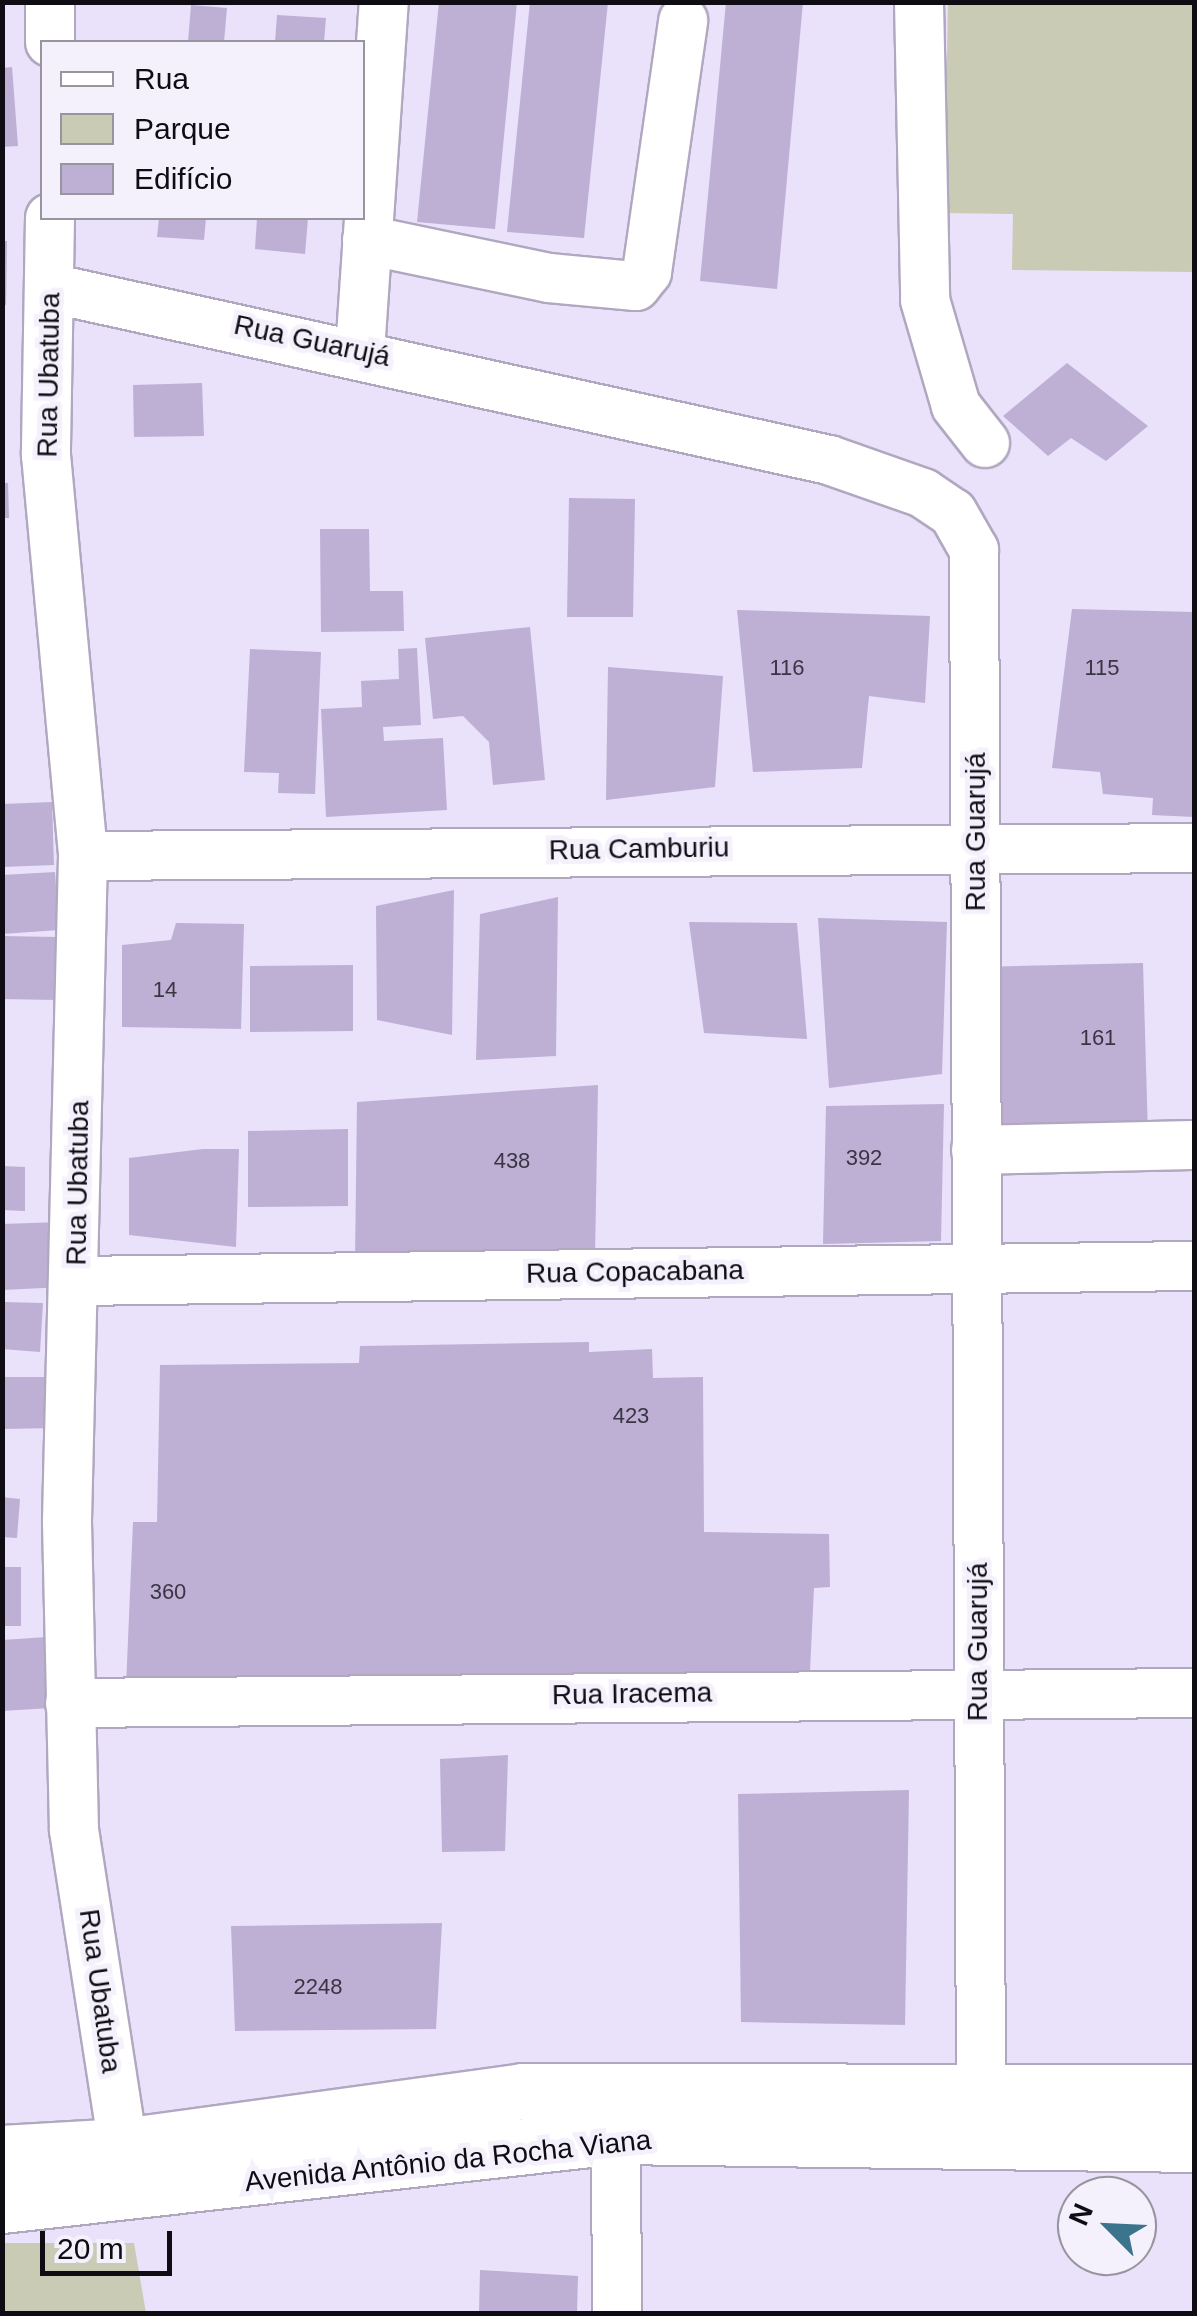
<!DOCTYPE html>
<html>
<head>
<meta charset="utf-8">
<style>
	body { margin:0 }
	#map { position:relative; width:1197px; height:2316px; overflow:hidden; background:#eae1fb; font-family:Helvetica,sans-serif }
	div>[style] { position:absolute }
	.green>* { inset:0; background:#c9cbb4 }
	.building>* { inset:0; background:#bdb0d4 }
	.roads { filter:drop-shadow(2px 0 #b1a8c0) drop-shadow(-2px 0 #b1a8c0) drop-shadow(0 2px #b1a8c0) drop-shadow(0 -2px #b1a8c0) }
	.minor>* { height:48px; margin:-24px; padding:0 24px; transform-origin:24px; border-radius:24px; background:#fff }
	.major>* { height:55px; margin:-27.5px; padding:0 27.5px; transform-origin:27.5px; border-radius:27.5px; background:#fff }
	span { translate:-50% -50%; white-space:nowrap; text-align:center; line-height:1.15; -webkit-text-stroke:10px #f5f1fc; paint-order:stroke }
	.number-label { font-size:22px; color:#3a3544 }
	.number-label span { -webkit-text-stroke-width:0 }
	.street-label { font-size:28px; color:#0f0c14 }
	.frame { position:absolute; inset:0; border:5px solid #0f0c14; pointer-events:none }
	.legend { position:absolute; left:40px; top:40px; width:325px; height:180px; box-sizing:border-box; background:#f5f1fc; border:2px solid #99959f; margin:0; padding:12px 18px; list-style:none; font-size:30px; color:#0f0c14 }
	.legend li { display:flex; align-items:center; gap:20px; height:50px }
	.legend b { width:50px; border:2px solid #99959f }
	.north { position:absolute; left:1057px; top:2176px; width:100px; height:100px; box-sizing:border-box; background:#f5f1fc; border:2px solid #99959f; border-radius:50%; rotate:294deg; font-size:28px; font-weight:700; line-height:40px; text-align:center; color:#0f0c14 }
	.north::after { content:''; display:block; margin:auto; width:35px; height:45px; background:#3a758d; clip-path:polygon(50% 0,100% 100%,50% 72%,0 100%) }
	.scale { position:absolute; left:40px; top:2231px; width:132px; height:45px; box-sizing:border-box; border:5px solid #0f0c14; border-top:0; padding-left:12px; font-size:30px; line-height:35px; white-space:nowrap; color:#0f0c14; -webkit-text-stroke:8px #f5f1fc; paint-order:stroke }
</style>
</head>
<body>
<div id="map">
	<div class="green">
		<i style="clip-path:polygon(948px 3px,1194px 3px,1194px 272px,1012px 270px,1013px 214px,944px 213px)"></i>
		<i style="clip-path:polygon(3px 2243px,134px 2243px,146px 2313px,3px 2313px)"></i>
	</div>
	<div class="building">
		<i style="clip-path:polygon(439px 2px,517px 2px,495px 229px,417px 222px)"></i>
		<i style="clip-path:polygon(530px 2px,608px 2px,584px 238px,507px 232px)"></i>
		<i style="clip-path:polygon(726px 2px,803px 2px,777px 289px,700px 281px)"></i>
		<i style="clip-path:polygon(191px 5px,227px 8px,224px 42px,188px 42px)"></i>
		<i style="clip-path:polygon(277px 15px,326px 18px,324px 42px,275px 42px)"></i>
		<i style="clip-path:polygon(12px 67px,18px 146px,2px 147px,2px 68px)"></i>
		<i style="clip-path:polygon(159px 218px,206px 218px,204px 240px,157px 237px)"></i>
		<i style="clip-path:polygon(257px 218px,308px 218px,305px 254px,255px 249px)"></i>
		<i style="clip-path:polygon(2px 241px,7px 241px,6px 305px,2px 305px)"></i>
		<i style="clip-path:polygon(1067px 363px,1148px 426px,1106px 461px,1071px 438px,1048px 456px,1003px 416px)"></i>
		<i style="clip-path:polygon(202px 383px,204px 436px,134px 437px,133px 385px)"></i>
		<i style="clip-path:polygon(2px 483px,8px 483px,9px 518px,2px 518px)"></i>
		<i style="clip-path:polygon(569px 498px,635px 499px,633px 617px,567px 617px)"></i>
		<i style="clip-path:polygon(320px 529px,369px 529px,370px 591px,403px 591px,404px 631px,321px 632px)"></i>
		<i style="clip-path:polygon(1072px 609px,1194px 612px,1194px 817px,1152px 815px,1153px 798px,1103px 794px,1100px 772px,1052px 768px)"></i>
		<i style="clip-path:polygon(737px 610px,930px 616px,925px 703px,869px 696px,862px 768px,753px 772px)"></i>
		<i style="clip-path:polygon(530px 627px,545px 780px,493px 785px,489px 742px,463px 716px,433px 719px,425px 638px)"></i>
		<i style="clip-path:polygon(417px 648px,421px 725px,383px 727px,384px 741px,443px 738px,447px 810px,326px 817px,321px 709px,362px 707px,361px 681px,399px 679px,398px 649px)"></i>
		<i style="clip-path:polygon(250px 649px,321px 652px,315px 794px,278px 793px,279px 773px,244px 772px)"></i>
		<i style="clip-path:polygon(608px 667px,723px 676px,715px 787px,606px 800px)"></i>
		<i style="clip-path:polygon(52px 802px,54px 865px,2px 867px,2px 804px)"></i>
		<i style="clip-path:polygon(55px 872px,59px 930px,2px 934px,2px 875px)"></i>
		<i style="clip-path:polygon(454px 890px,452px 1035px,377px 1020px,376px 906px)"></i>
		<i style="clip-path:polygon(558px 897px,556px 1056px,476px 1060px,480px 914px)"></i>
		<i style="clip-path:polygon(818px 918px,947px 922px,942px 1074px,829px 1088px)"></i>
		<i style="clip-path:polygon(689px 922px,797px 923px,807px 1039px,704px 1033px)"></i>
		<i style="clip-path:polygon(176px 923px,244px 924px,241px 1029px,122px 1027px,122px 945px,171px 940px)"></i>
		<i style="clip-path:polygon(2px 936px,58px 937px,56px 1000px,2px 999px)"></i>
		<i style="clip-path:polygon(1143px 963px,1148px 1136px,985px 1140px,980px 967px)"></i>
		<i style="clip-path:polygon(353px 965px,353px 1031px,250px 1032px,250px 966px)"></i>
		<i style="clip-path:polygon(598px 1085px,595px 1257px,355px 1262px,357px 1102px)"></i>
		<i style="clip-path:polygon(944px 1104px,941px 1241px,823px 1244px,826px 1106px)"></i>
		<i style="clip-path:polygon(348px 1129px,348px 1206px,248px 1207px,248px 1131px)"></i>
		<i style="clip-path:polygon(203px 1149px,239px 1149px,236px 1247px,129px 1235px,129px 1158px)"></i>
		<i style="clip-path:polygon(2px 1166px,25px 1167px,25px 1211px,2px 1210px)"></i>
		<i style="clip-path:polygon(61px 1222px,64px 1287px,2px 1290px,2px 1224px)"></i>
		<i style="clip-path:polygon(2px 1302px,43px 1303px,40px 1352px,2px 1349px)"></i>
		<i style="clip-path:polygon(589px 1342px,589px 1352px,652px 1349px,653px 1378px,703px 1377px,704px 1532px,829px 1534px,830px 1587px,814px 1588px,810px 1671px,126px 1687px,133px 1522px,157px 1522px,160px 1365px,359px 1363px,360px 1346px)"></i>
		<i style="clip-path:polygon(2px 1377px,54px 1377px,55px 1428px,2px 1429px)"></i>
		<i style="clip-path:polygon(2px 1497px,20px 1499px,17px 1538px,2px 1537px)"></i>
		<i style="clip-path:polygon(2px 1567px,21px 1567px,21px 1626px,2px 1626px)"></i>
		<i style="clip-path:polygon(62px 1636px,67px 1707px,2px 1711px,2px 1640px)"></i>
		<i style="clip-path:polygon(508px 1755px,505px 1851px,442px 1852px,440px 1759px)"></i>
		<i style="clip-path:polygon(909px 1790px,905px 2025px,741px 2022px,738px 1794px)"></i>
		<i style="clip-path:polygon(442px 1923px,436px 2029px,235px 2031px,231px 1926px)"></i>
		<i style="clip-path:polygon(480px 2270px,578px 2276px,577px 2314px,479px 2314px)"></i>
	</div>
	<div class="roads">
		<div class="minor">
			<i style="left:919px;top:2px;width:298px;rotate:88.8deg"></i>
			<i style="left:925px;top:300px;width:110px;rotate:73.7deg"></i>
			<i style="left:956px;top:406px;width:47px;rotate:51.9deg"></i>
			<i style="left:50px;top:42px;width:40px;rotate:-90deg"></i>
			<i style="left:50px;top:218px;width:237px;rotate:91deg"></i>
			<i style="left:46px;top:455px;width:403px;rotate:84.7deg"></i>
			<i style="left:83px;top:856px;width:666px;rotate:91.38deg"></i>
			<i style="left:67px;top:1522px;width:308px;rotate:88.7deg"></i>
			<i style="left:74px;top:1830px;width:320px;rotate:81.2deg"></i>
			<i style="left:367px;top:240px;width:186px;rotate:11.8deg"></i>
			<i style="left:549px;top:278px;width:87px;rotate:5.3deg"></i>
			<i style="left:636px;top:286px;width:18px;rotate:-52deg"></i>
			<i style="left:647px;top:272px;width:254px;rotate:-81.8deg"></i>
			<i style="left:50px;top:288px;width:798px;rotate:12.45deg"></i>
			<i style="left:829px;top:460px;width:100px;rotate:19.3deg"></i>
			<i style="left:923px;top:493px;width:36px;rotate:34deg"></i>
			<i style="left:953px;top:513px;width:43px;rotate:60.4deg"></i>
			<i style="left:974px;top:550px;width:1540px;rotate:89.74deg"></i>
			<i style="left:360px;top:351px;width:350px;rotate:-86.1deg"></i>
			<i style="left:83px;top:856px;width:1111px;rotate:-0.41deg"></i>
			<i style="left:976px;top:1150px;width:218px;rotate:-1.3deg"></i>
			<i style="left:76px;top:1281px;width:1118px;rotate:-0.77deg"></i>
			<i style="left:70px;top:1703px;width:1124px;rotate:-0.51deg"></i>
			<i style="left:616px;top:2136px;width:178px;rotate:89.7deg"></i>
		</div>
		<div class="major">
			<i style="left:2px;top:2153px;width:121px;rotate:-3.3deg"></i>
			<i style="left:123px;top:2146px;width:403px;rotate:-7.8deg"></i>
			<i style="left:522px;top:2091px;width:672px;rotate:0.09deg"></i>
			<i style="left:2px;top:2205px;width:618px;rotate:-6.41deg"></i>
			<i style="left:616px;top:2136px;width:578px;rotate:0.79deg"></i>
		</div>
	</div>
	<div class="number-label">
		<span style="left:787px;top:668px">116</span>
		<span style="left:1102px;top:668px">115</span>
		<span style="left:165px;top:990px">14</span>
		<span style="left:1098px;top:1038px">161</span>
		<span style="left:864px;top:1158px">392</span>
		<span style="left:512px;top:1161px">438</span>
		<span style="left:631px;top:1416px">423</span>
		<span style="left:168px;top:1592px">360</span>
		<span style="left:318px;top:1987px">2248</span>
	</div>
	<div class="street-label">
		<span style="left:312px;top:341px;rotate:12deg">Rua Guarujá</span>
		<span style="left:49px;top:375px;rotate:-89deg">Rua Ubatuba</span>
		<span style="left:976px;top:832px;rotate:-90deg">Rua Guarujá</span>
		<span style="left:639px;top:849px;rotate:-1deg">Rua Camburiu</span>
		<span style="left:78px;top:1183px;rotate:-89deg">Rua Ubatuba</span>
		<span style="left:635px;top:1272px;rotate:-1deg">Rua Copacabana</span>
		<span style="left:978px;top:1642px;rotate:-90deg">Rua Guarujá</span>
		<span style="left:632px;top:1694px;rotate:-1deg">Rua Iracema</span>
		<span style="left:100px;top:1991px;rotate:82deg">Rua Ubatuba</span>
		<span style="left:448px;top:2161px;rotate:-6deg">Avenida Antônio da Rocha Viana</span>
	</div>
	<div class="frame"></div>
	<ul class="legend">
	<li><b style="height:12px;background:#fff"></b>Rua</li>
	<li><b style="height:28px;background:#c9cbb4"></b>Parque</li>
	<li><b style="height:28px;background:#bdb0d4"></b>Edifício</li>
	</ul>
	<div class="north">N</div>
	<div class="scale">20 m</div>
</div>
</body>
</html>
